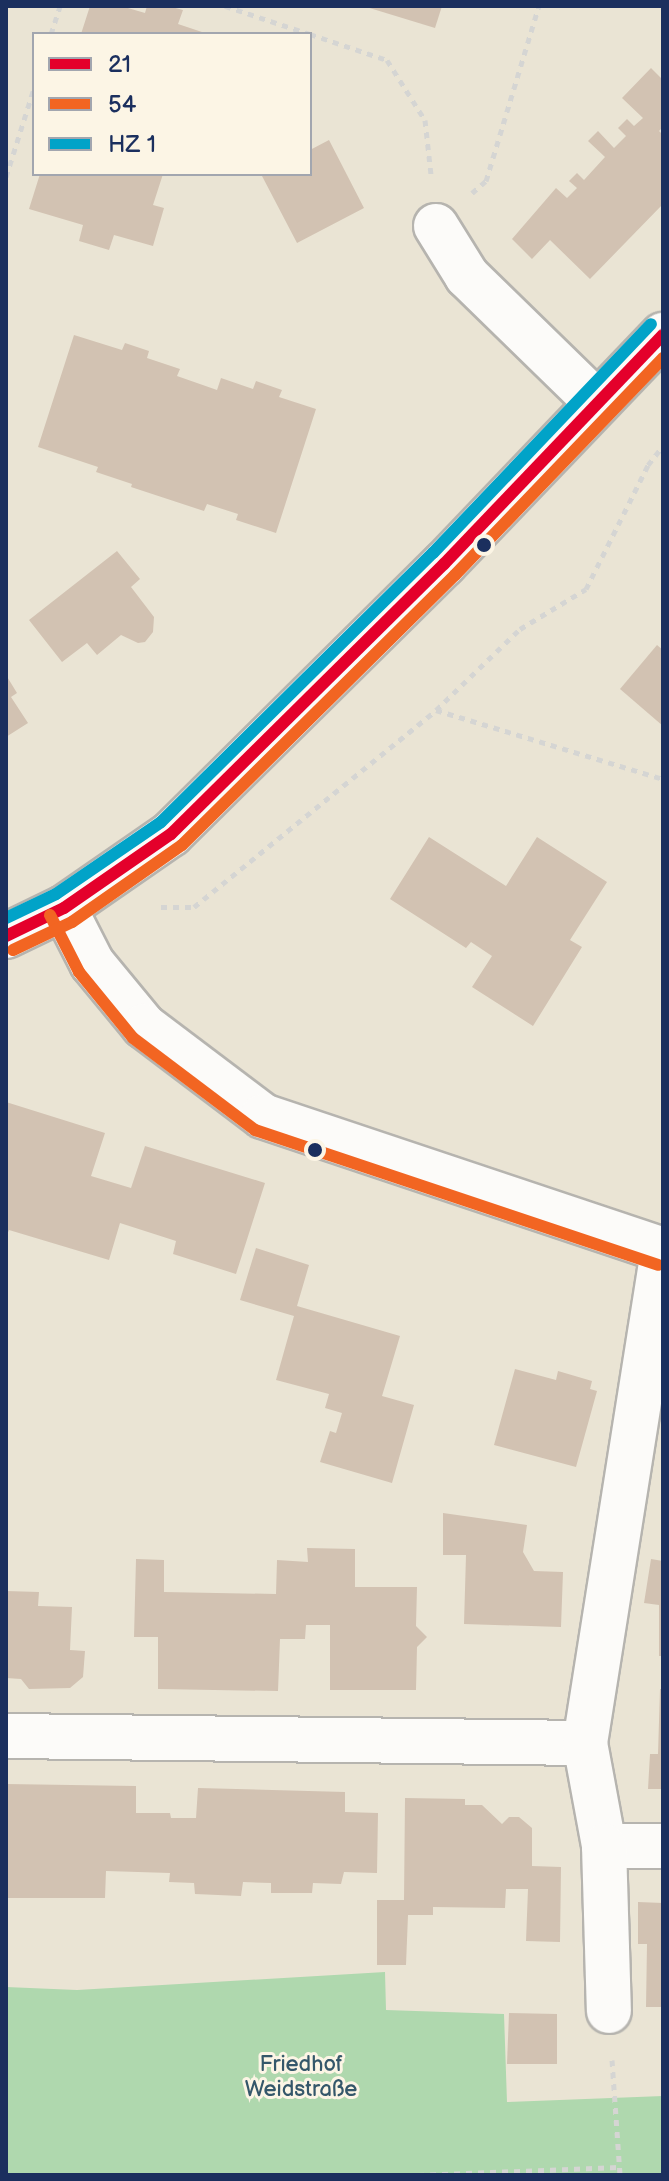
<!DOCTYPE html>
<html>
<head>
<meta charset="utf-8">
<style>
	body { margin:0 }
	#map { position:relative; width:669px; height:2181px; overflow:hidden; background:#eae4d4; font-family:"Balsamiq Sans",sans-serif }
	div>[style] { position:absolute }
	.green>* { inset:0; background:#afd8ae }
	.building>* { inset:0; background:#d2c2b2 }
	.path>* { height:5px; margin-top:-2.5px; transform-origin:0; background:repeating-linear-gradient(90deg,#d5d5d3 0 6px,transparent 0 12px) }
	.roads { filter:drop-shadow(2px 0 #b6b4af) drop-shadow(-2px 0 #b6b4af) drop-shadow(0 2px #b6b4af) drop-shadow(0 -2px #b6b4af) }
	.minor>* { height:44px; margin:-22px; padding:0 22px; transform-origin:22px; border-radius:22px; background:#fcfbf9 }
	.major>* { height:44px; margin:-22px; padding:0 22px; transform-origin:22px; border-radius:22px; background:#fcfbf9 }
	.bus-1>* { height:12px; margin:-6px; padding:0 6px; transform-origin:6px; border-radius:6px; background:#e4002b }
	.bus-2>* { height:12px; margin:-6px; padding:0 6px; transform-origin:6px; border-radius:6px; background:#f26522 }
	.bus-3>* { height:12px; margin:-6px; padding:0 6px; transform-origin:6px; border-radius:6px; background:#01a3c8 }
	.dots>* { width:22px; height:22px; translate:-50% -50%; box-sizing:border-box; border:4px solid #fcf5e5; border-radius:50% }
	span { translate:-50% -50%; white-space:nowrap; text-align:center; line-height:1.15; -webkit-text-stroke:6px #fcf5e5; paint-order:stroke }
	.park-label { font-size:22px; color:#34576a }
	.frame { position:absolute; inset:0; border:8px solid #1b2f5e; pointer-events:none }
	.legend { position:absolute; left:32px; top:32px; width:280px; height:144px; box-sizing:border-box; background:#fcf5e5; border:2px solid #a2a6af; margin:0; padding:10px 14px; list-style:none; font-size:24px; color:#1b2f5e }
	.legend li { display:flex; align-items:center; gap:16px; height:40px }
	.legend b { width:40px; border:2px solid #a2a6af }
</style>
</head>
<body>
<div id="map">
	<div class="green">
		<i style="clip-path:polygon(385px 1972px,386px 2010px,504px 2014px,507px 2102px,663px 2096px,663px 2175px,6px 2175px,6px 1987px,77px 1990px)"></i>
	</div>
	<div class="building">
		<i style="clip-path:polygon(90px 6px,121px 6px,145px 13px,147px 6px,168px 6px,183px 10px,178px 24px,208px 34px,81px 34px)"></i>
		<i style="clip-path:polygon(363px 6px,442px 6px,435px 28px)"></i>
		<i style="clip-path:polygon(651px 68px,663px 80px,663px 127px,659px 131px,663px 135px,663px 204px,590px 279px,550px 240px,532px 259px,512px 239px,556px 188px,567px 198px,577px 188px,569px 181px,577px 173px,584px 180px,605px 157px,588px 141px,598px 131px,614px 148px,626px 136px,618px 128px,627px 119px,634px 126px,643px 118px,622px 98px)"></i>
		<i style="clip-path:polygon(329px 140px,364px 208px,297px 243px,262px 176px,310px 174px,310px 150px)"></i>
		<i style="clip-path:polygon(40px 174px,163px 174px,153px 205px,164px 208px,153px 246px,114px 235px,109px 250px,79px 241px,83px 225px,29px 209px)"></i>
		<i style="clip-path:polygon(74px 335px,122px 350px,125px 343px,149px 351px,147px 358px,180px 369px,177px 376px,217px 390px,221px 378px,253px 389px,256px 381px,282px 390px,279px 397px,316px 409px,276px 533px,236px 520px,238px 514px,207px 504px,204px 511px,131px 487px,132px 484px,96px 472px,98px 467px,38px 447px)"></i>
		<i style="clip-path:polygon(117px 551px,140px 579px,131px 587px,154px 617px,153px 632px,145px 642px,138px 643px,121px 635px,97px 655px,87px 643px,62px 662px,29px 620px)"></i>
		<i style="clip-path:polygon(657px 645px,663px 650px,663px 726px,620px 689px)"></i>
		<i style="clip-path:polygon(6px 675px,17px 693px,11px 697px,28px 723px,6px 737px)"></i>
		<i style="clip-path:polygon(429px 837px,506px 886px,537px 837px,607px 882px,570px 940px,582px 947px,533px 1026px,472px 987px,492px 956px,471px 942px,466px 948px,390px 899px)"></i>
		<i style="clip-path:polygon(6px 1102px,105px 1133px,91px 1176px,131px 1188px,145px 1146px,265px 1183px,236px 1274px,173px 1254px,176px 1241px,120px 1223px,109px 1260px,9px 1230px,6px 1237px)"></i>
		<i style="clip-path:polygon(256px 1248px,309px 1265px,297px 1306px,400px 1336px,382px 1396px,414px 1405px,392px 1483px,320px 1462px,330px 1431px,336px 1433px,342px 1413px,325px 1408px,329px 1394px,276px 1380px,294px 1316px,240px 1300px)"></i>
		<i style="clip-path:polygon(515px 1369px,556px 1380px,558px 1371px,592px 1381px,590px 1389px,597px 1391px,576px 1467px,494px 1445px)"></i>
		<i style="clip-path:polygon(443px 1513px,527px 1525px,523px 1552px,534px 1571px,563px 1572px,561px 1627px,464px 1624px,466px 1555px,443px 1555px)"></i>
		<i style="clip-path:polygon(307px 1548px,355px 1549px,355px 1587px,417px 1587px,416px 1626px,427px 1637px,417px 1647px,416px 1690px,330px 1690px,330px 1625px,306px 1625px,305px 1639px,280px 1639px,278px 1691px,158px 1689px,158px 1637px,134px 1637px,136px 1559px,164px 1560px,164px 1592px,276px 1594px,277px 1560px,308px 1562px)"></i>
		<i style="clip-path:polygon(651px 1559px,663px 1561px,663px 1656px,659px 1656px,659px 1605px,644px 1603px)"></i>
		<i style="clip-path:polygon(6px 1591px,39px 1592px,38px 1606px,72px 1607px,70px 1650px,85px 1651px,83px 1677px,70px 1688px,29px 1689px,21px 1679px,6px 1678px)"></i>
		<i style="clip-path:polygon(660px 1689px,663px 1689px,663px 1789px,648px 1789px,650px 1754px,658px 1754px)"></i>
		<i style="clip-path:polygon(6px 1784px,136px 1786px,136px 1813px,170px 1813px,171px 1818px,196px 1818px,198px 1788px,345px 1792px,345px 1812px,378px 1813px,377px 1873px,344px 1872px,341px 1884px,313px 1883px,312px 1893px,271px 1893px,271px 1883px,243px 1882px,241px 1896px,195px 1894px,194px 1883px,169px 1882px,170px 1873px,106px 1871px,105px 1898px,6px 1898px)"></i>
		<i style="clip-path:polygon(405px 1798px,465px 1799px,465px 1805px,482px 1805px,502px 1824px,509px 1817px,519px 1817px,532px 1828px,532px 1866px,561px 1867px,560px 1942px,526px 1941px,528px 1889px,506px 1889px,505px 1908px,433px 1907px,433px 1915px,408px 1915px,406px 1965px,377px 1965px,377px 1900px,404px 1900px)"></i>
		<i style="clip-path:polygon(638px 1902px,663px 1903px,663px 2007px,646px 2007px,647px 1944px,638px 1944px)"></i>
		<i style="clip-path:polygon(509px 2013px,557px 2014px,557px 2064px,507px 2064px)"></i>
	</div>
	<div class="path">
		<i style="left:225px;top:6px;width:89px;rotate:18.2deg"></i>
		<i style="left:51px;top:34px;width:29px;rotate:-72deg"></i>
		<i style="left:310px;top:34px;width:81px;rotate:18.7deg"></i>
		<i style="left:387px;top:60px;width:71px;rotate:57.7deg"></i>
		<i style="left:425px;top:120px;width:54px;rotate:83.7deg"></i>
		<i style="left:6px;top:177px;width:93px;rotate:-72.5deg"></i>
		<i style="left:472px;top:193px;width:18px;rotate:-41deg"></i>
		<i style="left:486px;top:181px;width:183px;rotate:-73.2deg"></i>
		<i style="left:436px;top:710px;width:237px;rotate:16.9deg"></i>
		<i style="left:161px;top:907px;width:33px"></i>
		<i style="left:194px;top:907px;width:312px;rotate:-39.1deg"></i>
		<i style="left:436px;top:710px;width:117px;rotate:-44deg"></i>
		<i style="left:520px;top:629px;width:77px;rotate:-31.2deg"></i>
		<i style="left:586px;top:589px;width:139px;rotate:-63.4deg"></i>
		<i style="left:648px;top:465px;width:24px;rotate:-52deg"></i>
		<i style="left:612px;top:2060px;width:115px;rotate:86deg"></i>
		<i style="left:418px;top:2175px;width:201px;rotate:-2.3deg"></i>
	</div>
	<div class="roads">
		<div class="minor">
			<i style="left:436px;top:226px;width:59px;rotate:58.2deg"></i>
			<i style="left:467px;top:276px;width:182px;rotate:44.3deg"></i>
			<i style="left:64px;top:908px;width:62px;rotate:63deg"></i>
			<i style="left:92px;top:963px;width:82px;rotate:50.5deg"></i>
			<i style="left:144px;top:1026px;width:149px;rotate:37.1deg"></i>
			<i style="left:263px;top:1116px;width:422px;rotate:18.5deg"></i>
			<i style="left:6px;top:1736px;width:579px;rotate:0.69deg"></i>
			<i style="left:585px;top:1743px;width:499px;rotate:-81deg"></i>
			<i style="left:585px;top:1743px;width:105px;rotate:79.5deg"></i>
			<i style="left:604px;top:1846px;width:59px"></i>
			<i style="left:604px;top:1846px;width:165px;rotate:88.3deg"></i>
		</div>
		<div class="major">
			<i style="left:6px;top:936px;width:64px;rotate:-25.8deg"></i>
			<i style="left:64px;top:908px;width:130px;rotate:-34.7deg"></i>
			<i style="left:171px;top:834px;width:384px;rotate:-44.7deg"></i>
			<i style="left:444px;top:564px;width:317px;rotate:-46.3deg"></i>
		</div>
	</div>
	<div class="bus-1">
		<i style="left:6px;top:936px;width:64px;rotate:-25.8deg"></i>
		<i style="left:64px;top:908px;width:130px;rotate:-34.7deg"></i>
		<i style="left:171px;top:834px;width:384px;rotate:-44.7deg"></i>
		<i style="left:444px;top:564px;width:317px;rotate:-46.3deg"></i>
	</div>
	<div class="bus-2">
		<i style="left:50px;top:915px;width:64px;rotate:63deg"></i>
		<i style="left:79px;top:972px;width:85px;rotate:50.7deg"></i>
		<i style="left:133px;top:1038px;width:153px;rotate:37deg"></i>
		<i style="left:255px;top:1130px;width:425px;rotate:18.5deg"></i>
		<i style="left:13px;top:950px;width:65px;rotate:-25.4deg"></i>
		<i style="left:72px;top:922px;width:134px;rotate:-35deg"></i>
		<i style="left:182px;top:845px;width:384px;rotate:-44.7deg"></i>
		<i style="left:455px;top:575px;width:301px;rotate:-46.2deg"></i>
	</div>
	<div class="bus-3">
		<i style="left:6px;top:918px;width:55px;rotate:-25.6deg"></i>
		<i style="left:56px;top:894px;width:127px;rotate:-34.4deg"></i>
		<i style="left:161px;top:822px;width:383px;rotate:-44.7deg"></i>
		<i style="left:433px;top:553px;width:316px;rotate:-46.4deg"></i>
	</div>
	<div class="dots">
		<i style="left:484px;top:545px;background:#1b2f5e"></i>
		<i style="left:315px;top:1150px;background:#1b2f5e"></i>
	</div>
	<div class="park-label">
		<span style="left:301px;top:2077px">Friedhof<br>Weidstraße</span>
	</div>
	<div class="frame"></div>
	<ul class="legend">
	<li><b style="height:10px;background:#e4002b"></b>21</li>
	<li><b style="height:10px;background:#f26522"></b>54</li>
	<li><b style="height:10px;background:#01a3c8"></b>HZ 1</li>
	</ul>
</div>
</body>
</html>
